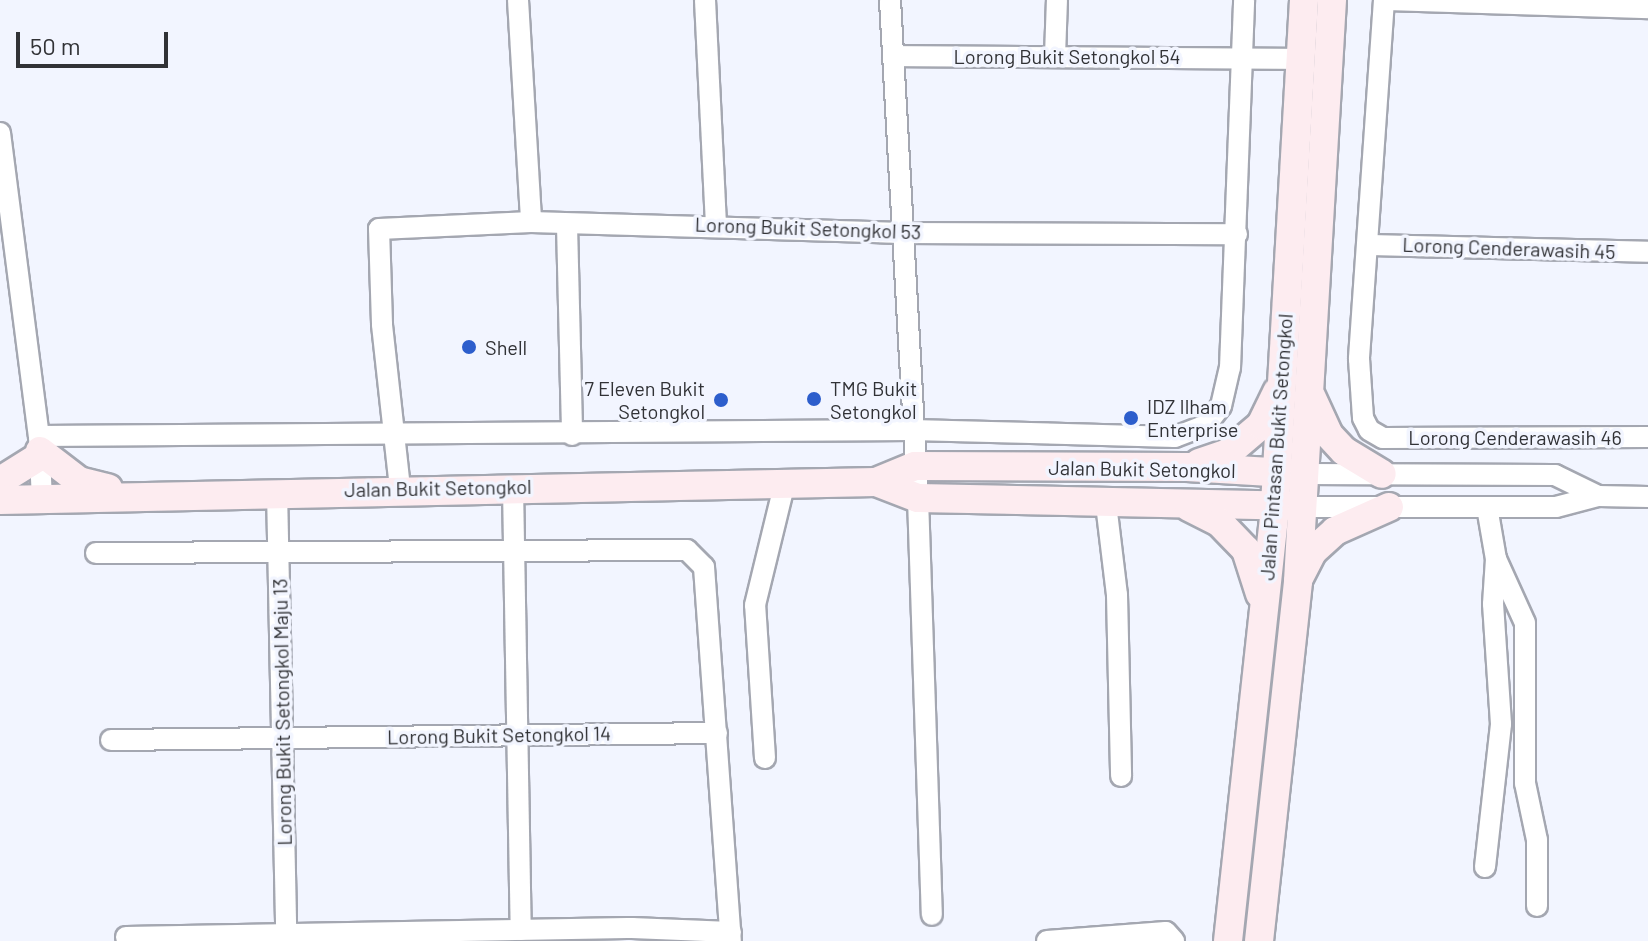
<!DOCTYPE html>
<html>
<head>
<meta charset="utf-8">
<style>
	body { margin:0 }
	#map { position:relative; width:1648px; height:941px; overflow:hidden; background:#f2f5ff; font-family:Barlow,sans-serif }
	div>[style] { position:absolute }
	.roads { filter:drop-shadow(2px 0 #a4a7b1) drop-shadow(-2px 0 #a4a7b1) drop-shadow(0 2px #a4a7b1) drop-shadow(0 -2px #a4a7b1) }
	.street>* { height:20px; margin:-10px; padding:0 10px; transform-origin:10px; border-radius:10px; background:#fff }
	.secondary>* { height:28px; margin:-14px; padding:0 14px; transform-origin:14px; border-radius:14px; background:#fdecf0 }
	.dots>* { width:22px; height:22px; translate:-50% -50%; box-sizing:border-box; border:4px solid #f2f5ff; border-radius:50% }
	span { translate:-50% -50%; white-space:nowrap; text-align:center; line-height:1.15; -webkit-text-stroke:7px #f2f5ff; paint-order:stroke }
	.street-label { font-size:20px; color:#313236 }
	.poi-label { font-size:20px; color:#313236 }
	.left { translate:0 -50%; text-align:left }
	.right { translate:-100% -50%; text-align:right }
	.scale { position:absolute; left:16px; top:32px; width:152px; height:36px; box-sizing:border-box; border:4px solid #313236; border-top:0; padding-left:10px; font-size:24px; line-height:28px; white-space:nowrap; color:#313236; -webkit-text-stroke:6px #f2f5ff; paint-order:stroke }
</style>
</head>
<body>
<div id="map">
	<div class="roads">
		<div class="street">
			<i style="left:518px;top:0;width:222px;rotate:86.6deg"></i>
			<i style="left:705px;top:0;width:224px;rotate:87.2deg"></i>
			<i style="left:890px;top:0;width:499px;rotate:86.8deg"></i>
			<i style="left:918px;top:498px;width:417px;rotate:88.1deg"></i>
			<i style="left:1384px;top:0;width:360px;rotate:94deg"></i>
			<i style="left:1359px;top:359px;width:59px;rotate:86.1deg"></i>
			<i style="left:1363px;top:418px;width:13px;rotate:63deg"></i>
			<i style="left:1369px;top:430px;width:16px;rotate:30deg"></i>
			<i style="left:1383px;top:438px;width:265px;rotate:-0.2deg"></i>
			<i style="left:1389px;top:0;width:259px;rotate:1.8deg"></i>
			<i style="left:893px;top:56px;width:408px;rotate:0.4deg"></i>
			<i style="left:1055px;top:56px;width:56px;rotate:-88deg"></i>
			<i style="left:0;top:133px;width:305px;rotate:82.7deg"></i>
			<i style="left:39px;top:436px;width:63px;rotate:87.3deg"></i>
			<i style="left:567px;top:225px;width:210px;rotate:88.6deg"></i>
			<i style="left:1370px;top:245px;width:278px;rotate:1.4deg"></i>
			<i style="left:39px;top:436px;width:873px;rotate:-0.39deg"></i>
			<i style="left:912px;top:430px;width:263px;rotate:1.5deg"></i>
			<i style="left:1175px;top:437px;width:33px;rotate:-21deg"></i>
			<i style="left:1206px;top:425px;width:24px;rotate:-52deg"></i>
			<i style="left:1221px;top:406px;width:39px;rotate:-77deg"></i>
			<i style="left:1230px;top:368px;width:368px;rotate:-87.8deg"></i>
			<i style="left:1304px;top:474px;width:251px;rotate:0.2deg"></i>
			<i style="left:1555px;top:475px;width:48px;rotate:26deg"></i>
			<i style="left:513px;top:487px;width:443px;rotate:89deg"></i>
			<i style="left:400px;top:488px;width:165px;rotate:-96.3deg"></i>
			<i style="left:382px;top:324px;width:95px;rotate:-91.8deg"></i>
			<i style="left:379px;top:229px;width:152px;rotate:-2.6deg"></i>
			<i style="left:531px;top:222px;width:371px;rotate:1.7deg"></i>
			<i style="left:902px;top:233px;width:335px;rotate:0.2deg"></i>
			<i style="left:277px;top:491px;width:443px;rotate:88.8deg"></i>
			<i style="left:1106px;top:504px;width:92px;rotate:83.1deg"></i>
			<i style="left:1117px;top:595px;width:181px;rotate:88.7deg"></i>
			<i style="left:1302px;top:507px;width:254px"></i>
			<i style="left:1556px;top:507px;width:43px;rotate:-14.7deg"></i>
			<i style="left:1598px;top:496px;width:50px;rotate:1.1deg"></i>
			<i style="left:1487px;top:507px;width:53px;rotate:80.2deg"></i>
			<i style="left:1496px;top:559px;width:70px;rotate:65.6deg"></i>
			<i style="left:1525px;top:623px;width:160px;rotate:90deg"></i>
			<i style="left:1525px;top:783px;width:58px;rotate:78.1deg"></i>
			<i style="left:1537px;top:840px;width:66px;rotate:90deg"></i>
			<i style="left:96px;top:553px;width:591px;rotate:-0.29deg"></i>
			<i style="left:687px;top:550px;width:24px;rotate:45deg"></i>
			<i style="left:704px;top:567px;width:375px;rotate:85.9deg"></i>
			<i style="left:111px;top:740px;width:606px;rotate:-0.66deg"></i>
			<i style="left:765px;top:758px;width:153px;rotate:-93.7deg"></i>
			<i style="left:755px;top:605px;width:127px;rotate:-76.3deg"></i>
			<i style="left:1485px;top:867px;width:144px;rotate:-83.6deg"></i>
			<i style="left:1501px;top:724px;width:120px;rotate:-93.8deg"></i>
			<i style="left:1493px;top:604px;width:45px;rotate:-86.2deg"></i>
			<i style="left:126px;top:937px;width:506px;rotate:-1.02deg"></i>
			<i style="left:632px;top:928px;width:99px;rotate:2.3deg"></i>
			<i style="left:1047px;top:941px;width:119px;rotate:-4.3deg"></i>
			<i style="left:1166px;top:932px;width:12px;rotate:48deg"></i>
		</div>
		<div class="secondary">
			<i style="left:1312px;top:398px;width:41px;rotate:65.3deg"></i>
			<i style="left:1329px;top:435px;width:22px;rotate:47deg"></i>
			<i style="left:1344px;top:451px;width:44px;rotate:31.2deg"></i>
			<i style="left:40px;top:451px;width:49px;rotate:37.6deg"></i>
			<i style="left:79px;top:481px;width:30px;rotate:14deg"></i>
			<i style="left:1199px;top:463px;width:31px;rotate:-19deg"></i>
			<i style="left:1228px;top:453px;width:43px;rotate:-40.3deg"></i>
			<i style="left:1261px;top:425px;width:37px;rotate:-64deg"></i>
			<i style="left:0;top:481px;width:47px;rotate:-32deg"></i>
			<i style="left:876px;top:482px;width:45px;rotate:20.9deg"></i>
			<i style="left:918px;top:498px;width:374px;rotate:1.2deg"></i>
			<i style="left:0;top:500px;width:876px;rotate:-1.18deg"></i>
			<i style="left:876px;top:482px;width:42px;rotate:-22.3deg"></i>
			<i style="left:915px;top:466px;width:272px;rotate:0.2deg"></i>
			<i style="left:1187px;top:467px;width:117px;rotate:3.4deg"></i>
			<i style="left:1189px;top:507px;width:35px;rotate:27deg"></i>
			<i style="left:1220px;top:523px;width:37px;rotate:46deg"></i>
			<i style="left:1246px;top:550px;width:46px;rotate:72.3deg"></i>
			<i style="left:1299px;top:578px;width:30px;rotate:-63deg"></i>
			<i style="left:1313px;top:551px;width:30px;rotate:-42deg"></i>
			<i style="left:1335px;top:531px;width:59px;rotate:-24deg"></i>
			<i style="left:1228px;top:941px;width:439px;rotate:-83.8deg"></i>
			<i style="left:1275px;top:505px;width:506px;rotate:-86.71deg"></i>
			<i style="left:1259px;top:941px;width:362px;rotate:-83.8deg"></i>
			<i style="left:1298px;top:581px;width:582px;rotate:-86.65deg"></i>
		</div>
	</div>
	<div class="dots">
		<i style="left:469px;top:347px;background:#2d5ecc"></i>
		<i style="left:814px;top:399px;background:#2d5ecc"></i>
		<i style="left:721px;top:400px;background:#2d5ecc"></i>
		<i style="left:1131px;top:418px;background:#2d5ecc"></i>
	</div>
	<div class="street-label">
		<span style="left:1067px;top:56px">Lorong Bukit Setongkol 54</span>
		<span style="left:808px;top:228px;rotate:2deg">Lorong Bukit Setongkol 53</span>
		<span style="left:1509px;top:248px;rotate:2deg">Lorong Cenderawasih 45</span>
		<span style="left:1515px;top:437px">Lorong Cenderawasih 46</span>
		<span style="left:1276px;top:447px;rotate:-86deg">Jalan Pintasan Bukit Setongkol</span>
		<span style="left:1142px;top:469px;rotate:1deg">Jalan Bukit Setongkol</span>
		<span style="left:438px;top:488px;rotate:-1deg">Jalan Bukit Setongkol</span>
		<span style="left:282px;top:712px;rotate:-91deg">Lorong Bukit Setongkol Maju 13</span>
		<span style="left:499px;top:735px;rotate:-1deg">Lorong Bukit Setongkol 14</span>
	</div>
	<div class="poi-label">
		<span class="left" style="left:485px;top:347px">Shell</span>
		<span class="right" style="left:705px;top:400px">7 Eleven Bukit<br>Setongkol</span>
		<span class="left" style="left:830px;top:400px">TMG Bukit<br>Setongkol</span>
		<span class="left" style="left:1147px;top:418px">IDZ Ilham<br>Enterprise</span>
	</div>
	<div class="scale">50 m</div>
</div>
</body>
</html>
